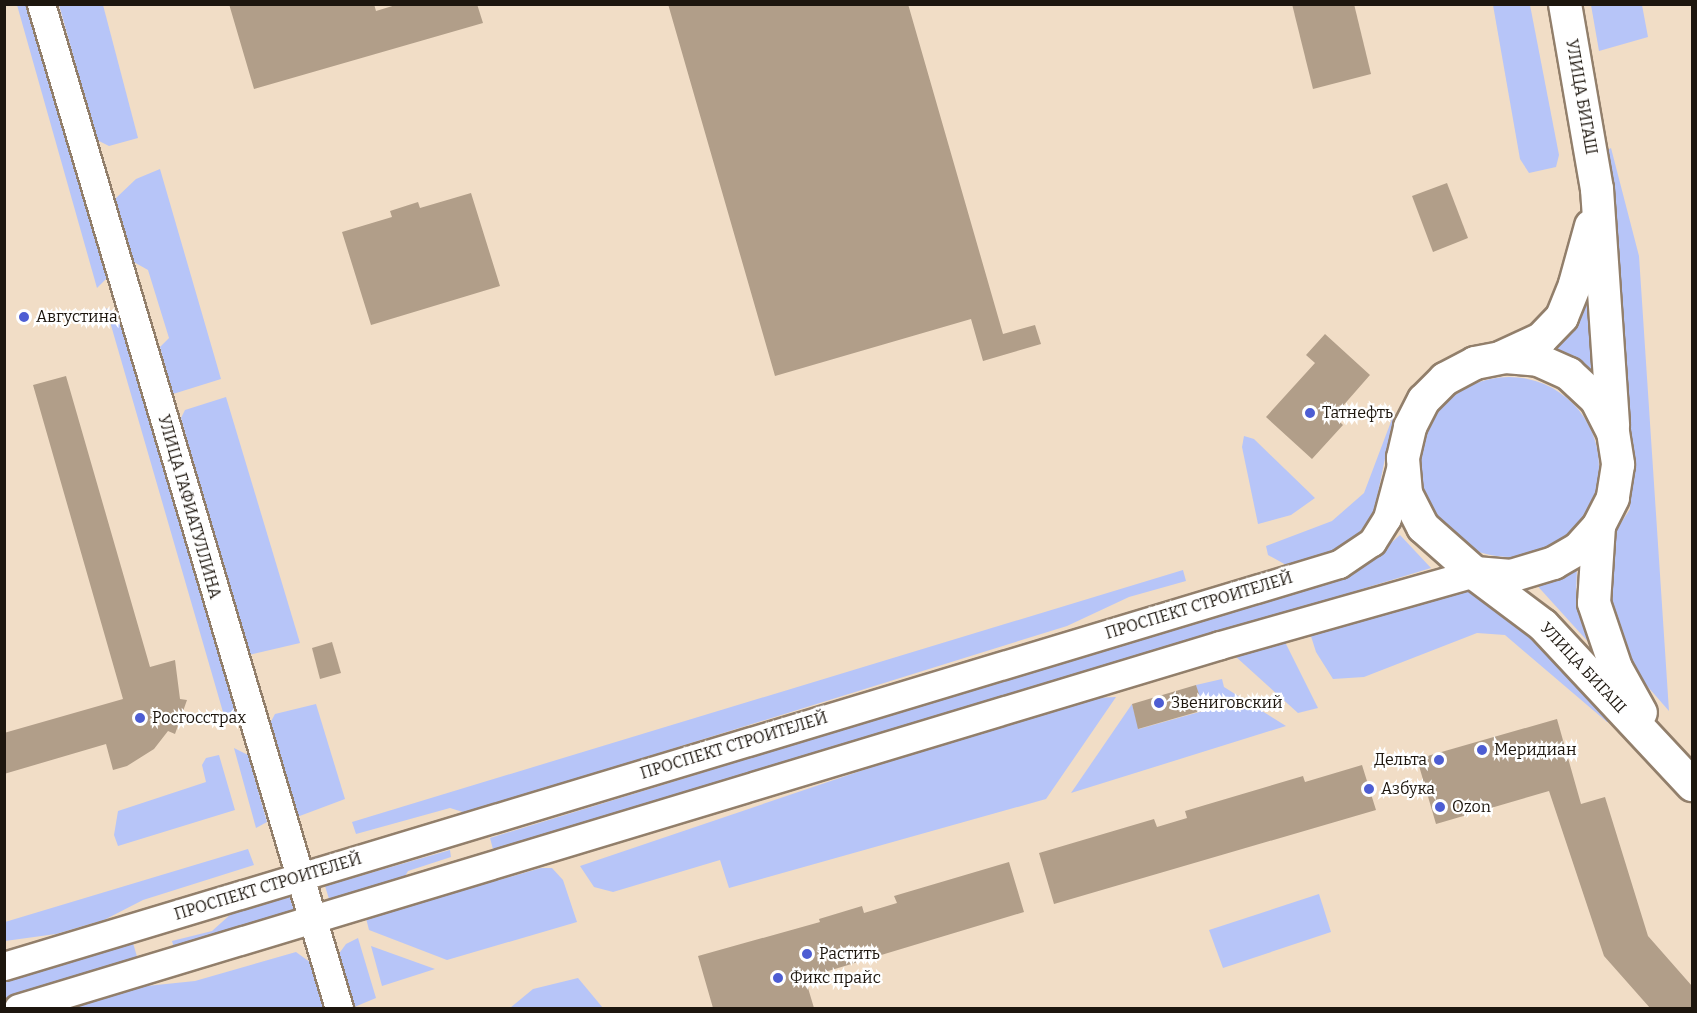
<!DOCTYPE html>
<html>
<head>
<meta charset="utf-8">
<style>
	body { margin:0 }
	#map { position:relative; width:1697px; height:1013px; overflow:hidden; background:#f1ddc6; font-family:Bitter,serif }
	div>[style] { position:absolute }
	.green>* { inset:0; background:#b7c5f8 }
	.round { border-radius:50% }
	.building>* { inset:0; background:#b19e89 }
	.roads { filter:drop-shadow(2px 0 #927f6b) drop-shadow(-2px 0 #927f6b) drop-shadow(0 2px #927f6b) drop-shadow(0 -2px #927f6b) }
	.secondary>* { height:27px; margin:-13.5px; padding:0 13.5px; transform-origin:13.5px; border-radius:13.5px; background:#fff }
	.primary>* { height:32px; margin:-16px; padding:0 16px; transform-origin:16px; border-radius:16px; background:#fff }
	.dots>* { width:16px; height:16px; translate:-50% -50%; box-sizing:border-box; border:3px solid #fff; border-radius:50% }
	span { translate:-50% -50%; white-space:nowrap; text-align:center; line-height:1.15; -webkit-text-stroke:4.5px #fff; paint-order:stroke }
	.street-label { font-size:16px; color:#1d160e }
	.poi-label { font-size:16px; color:#1d160e }
	.left { translate:0 -50%; text-align:left }
	.right { translate:-100% -50%; text-align:right }
	.frame { position:absolute; inset:0; border:6px solid #1d160e; pointer-events:none }
</style>
</head>
<body>
<div id="map">
	<div class="green">
		<i style="clip-path:polygon(17px 5px,29px 5px,108px 277px,97px 288px)"></i>
		<i style="clip-path:polygon(59px 5px,103px 5px,138px 138px,109px 146px,97px 140px)"></i>
		<i style="clip-path:polygon(1493px 5px,1530px 5px,1559px 155px,1556px 167px,1529px 173px,1520px 159px)"></i>
		<i style="clip-path:polygon(1591px 5px,1642px 5px,1648px 37px,1599px 51px)"></i>
		<i style="clip-path:polygon(1611px 148px,1639px 256px,1669px 711px,1619px 654px,1606px 616px,1608px 543px,1630px 509px,1631px 447px,1602px 154px)"></i>
		<i style="clip-path:polygon(160px 169px,221px 379px,173px 394px,160px 347px,169px 338px,148px 270px,132px 261px,115px 199px,136px 179px)"></i>
		<i style="clip-path:polygon(1594px 268px,1596px 381px,1577px 358px,1548px 347px,1575px 328px)"></i>
		<i style="clip-path:polygon(106px 308px,119px 315px,236px 715px,225px 719px)"></i>
		<i class="round" style="left:1419px;top:377px;width:180px;height:180px"></i>
		<i style="clip-path:polygon(226px 397px,300px 643px,249px 655px,181px 418px,185px 410px)"></i>
		<i style="clip-path:polygon(1395px 411px,1373px 516px,1356px 536px,1327px 554px,1288px 566px,1268px 555px,1266px 546px,1332px 521px,1364px 493px)"></i>
		<i style="clip-path:polygon(1244px 436px,1254px 439px,1315px 498px,1291px 515px,1258px 524px,1242px 447px)"></i>
		<i style="clip-path:polygon(1400px 535px,1431px 568px,494px 853px,490px 838px,1342px 576px,1371px 561px)"></i>
		<i style="clip-path:polygon(1577px 565px,1576px 596px,1591px 645px,1533px 581px)"></i>
		<i style="clip-path:polygon(1183px 570px,1186px 581px,1129px 597px,1067px 626px,466px 813px,450px 808px,356px 834px,352px 822px)"></i>
		<i style="clip-path:polygon(1480px 587px,1515px 609px,1616px 723px,1607px 722px,1505px 635px,1477px 633px,1364px 677px,1333px 679px,1316px 652px,1310px 633px,1457px 588px)"></i>
		<i style="clip-path:polygon(1285px 642px,1318px 708px,1298px 713px,1235px 656px)"></i>
		<i style="clip-path:polygon(1222px 679px,1224px 687px,1286px 726px,1071px 793px,1132px 704px,1139px 729px,1203px 711px,1196px 685px)"></i>
		<i style="clip-path:polygon(1116px 697px,1046px 799px,729px 888px,720px 860px,613px 892px,594px 887px,580px 866px,1073px 699px)"></i>
		<i style="clip-path:polygon(316px 704px,345px 799px,297px 817px,267px 729px,275px 714px)"></i>
		<i style="clip-path:polygon(234px 748px,248px 755px,267px 822px,256px 828px)"></i>
		<i style="clip-path:polygon(219px 755px,235px 810px,118px 846px,114px 835px,118px 811px,206px 782px,202px 765px,206px 758px)"></i>
		<i style="clip-path:polygon(248px 849px,254px 865px,143px 900px,104px 920px,56px 934px,5px 941px,5px 922px)"></i>
		<i style="clip-path:polygon(450px 850px,451px 857px,408px 871px,401px 883px,330px 902px,325px 886px)"></i>
		<i style="clip-path:polygon(541px 868px,552px 868px,563px 880px,577px 922px,447px 960px,369px 930px,366px 918px)"></i>
		<i style="clip-path:polygon(1319px 894px,1331px 932px,1223px 968px,1209px 930px)"></i>
		<i style="clip-path:polygon(290px 897px,295px 915px,174px 948px,172px 941px,212px 931px,231px 914px)"></i>
		<i style="clip-path:polygon(358px 938px,376px 998px,352px 1008px,338px 955px,346px 944px)"></i>
		<i style="clip-path:polygon(133px 943px,138px 960px,5px 1000px,5px 981px)"></i>
		<i style="clip-path:polygon(371px 946px,435px 969px,382px 986px)"></i>
		<i style="clip-path:polygon(296px 952px,314px 965px,327px 1008px,66px 1008px,137px 987px,195px 981px)"></i>
		<i style="clip-path:polygon(578px 978px,603px 1008px,510px 1008px,533px 989px)"></i>
	</div>
	<div class="building">
		<i style="clip-path:polygon(229px 4px,374px 4px,376px 11px,399px 4px,477px 4px,483px 23px,254px 89px)"></i>
		<i style="clip-path:polygon(668px 4px,908px 4px,1003px 334px,1035px 325px,1041px 344px,983px 361px,971px 319px,775px 376px)"></i>
		<i style="clip-path:polygon(1292px 4px,1354px 4px,1371px 74px,1313px 89px)"></i>
		<i style="clip-path:polygon(1447px 183px,1468px 238px,1433px 252px,1412px 196px)"></i>
		<i style="clip-path:polygon(471px 193px,500px 286px,371px 325px,342px 232px,392px 217px,390px 211px,418px 202px,420px 208px)"></i>
		<i style="clip-path:polygon(1325px 334px,1370px 375px,1334px 416px,1343px 425px,1312px 459px,1266px 417px,1315px 363px,1306px 355px)"></i>
		<i style="clip-path:polygon(66px 376px,150px 667px,175px 660px,180px 699px,187px 700px,175px 734px,168px 731px,154px 749px,127px 766px,113px 770px,106px 744px,4px 774px,4px 733px,123px 699px,33px 385px)"></i>
		<i style="clip-path:polygon(332px 642px,341px 673px,320px 679px,312px 648px)"></i>
		<i style="clip-path:polygon(1196px 685px,1204px 710px,1138px 729px,1132px 704px)"></i>
		<i style="clip-path:polygon(1557px 719px,1581px 804px,1605px 797px,1648px 936px,1692px 986px,1692px 1008px,1650px 1008px,1604px 956px,1549px 791px,1436px 824px,1417px 759px)"></i>
		<i style="clip-path:polygon(1362px 765px,1376px 810px,1054px 904px,1039px 853px,1154px 819px,1157px 827px,1187px 818px,1185px 811px,1303px 776px,1305px 782px)"></i>
		<i style="clip-path:polygon(1009px 862px,1024px 912px,805px 978px,814px 1008px,713px 1008px,698px 956px,820px 922px,819px 919px,862px 906px,864px 913px,897px 903px,894px 896px)"></i>
	</div>
	<div class="roads">
		<div class="secondary">
			<i style="left:41px;top:4px;width:1047px;rotate:73.47deg"></i>
			<i style="left:4px;top:966px;width:1394px;rotate:-16.76deg"></i>
			<i style="left:1339px;top:564px;width:40px;rotate:-34deg"></i>
			<i style="left:1372px;top:542px;width:28px;rotate:-58deg"></i>
			<i style="left:1387px;top:518px;width:55px;rotate:-75.2deg"></i>
			<i style="left:18px;top:1008px;width:1256px;rotate:-16.8deg"></i>
			<i style="left:1220px;top:645px;width:265px;rotate:-15.8deg"></i>
		</div>
		<div class="primary">
			<i style="left:1565px;top:4px;width:188px;rotate:80.2deg"></i>
			<i style="left:1597px;top:189px;width:237px;rotate:86.1deg"></i>
			<i style="left:1502px;top:357px;width:43px;rotate:-24.8deg"></i>
			<i style="left:1541px;top:339px;width:30px;rotate:-46deg"></i>
			<i style="left:1562px;top:317px;width:35px;rotate:-68deg"></i>
			<i style="left:1575px;top:284px;width:60px;rotate:-74.6deg"></i>
			<i style="left:1506px;top:357px;width:32px;rotate:5deg"></i>
			<i style="left:1538px;top:360px;width:34px;rotate:24deg"></i>
			<i style="left:1569px;top:374px;width:37px;rotate:43deg"></i>
			<i style="left:1596px;top:399px;width:37px;rotate:63deg"></i>
			<i style="left:1613px;top:432px;width:33px;rotate:81deg"></i>
			<i style="left:1618px;top:465px;width:33px;rotate:99deg"></i>
			<i style="left:1613px;top:498px;width:31px;rotate:117deg"></i>
			<i style="left:1599px;top:526px;width:31px;rotate:132deg"></i>
			<i style="left:1578px;top:549px;width:28px;rotate:150deg"></i>
			<i style="left:1554px;top:563px;width:45px;rotate:163.2deg"></i>
			<i style="left:1511px;top:576px;width:36px;rotate:-175deg"></i>
			<i style="left:1475px;top:573px;width:69px;rotate:-138.5deg"></i>
			<i style="left:1423px;top:527px;width:38px;rotate:-117deg"></i>
			<i style="left:1406px;top:493px;width:35px;rotate:-95deg"></i>
			<i style="left:1403px;top:458px;width:32px;rotate:-77deg"></i>
			<i style="left:1410px;top:427px;width:30px;rotate:-63deg"></i>
			<i style="left:1424px;top:400px;width:30px;rotate:-45deg"></i>
			<i style="left:1445px;top:379px;width:34px;rotate:-28deg"></i>
			<i style="left:1475px;top:363px;width:32px;rotate:-11deg"></i>
			<i style="left:1599px;top:526px;width:77px;rotate:93.7deg"></i>
			<i style="left:1594px;top:603px;width:69px;rotate:71.3deg"></i>
			<i style="left:1616px;top:668px;width:51px;rotate:60.9deg"></i>
			<i style="left:1475px;top:574px;width:85px;rotate:36.9deg"></i>
			<i style="left:1543px;top:625px;width:219px;rotate:47deg"></i>
		</div>
	</div>
	<div class="dots">
		<i style="left:24px;top:317px;background:#4d5dd3"></i>
		<i style="left:1310px;top:413px;background:#4d5dd3"></i>
		<i style="left:1159px;top:703px;background:#4d5dd3"></i>
		<i style="left:140px;top:718px;background:#4d5dd3"></i>
		<i style="left:1482px;top:750px;background:#4d5dd3"></i>
		<i style="left:1439px;top:760px;background:#4d5dd3"></i>
		<i style="left:1369px;top:789px;background:#4d5dd3"></i>
		<i style="left:1440px;top:807px;background:#4d5dd3"></i>
		<i style="left:807px;top:954px;background:#4d5dd3"></i>
		<i style="left:778px;top:978px;background:#4d5dd3"></i>
	</div>
	<div class="street-label">
		<span style="left:1581px;top:97px;rotate:80deg">УЛИЦА БИГАШ</span>
		<span style="left:189px;top:507px;rotate:74deg">УЛИЦА ГАФИАТУЛЛИНА</span>
		<span style="left:1199px;top:606px;rotate:-17deg">ПРОСПЕКТ СТРОИТЕЛЕЙ</span>
		<span style="left:1583px;top:668px;rotate:47deg">УЛИЦА БИГАШ</span>
		<span style="left:734px;top:746px;rotate:-17deg">ПРОСПЕКТ СТРОИТЕЛЕЙ</span>
		<span style="left:268px;top:887px;rotate:-17deg">ПРОСПЕКТ СТРОИТЕЛЕЙ</span>
	</div>
	<div class="poi-label">
		<span class="left" style="left:36px;top:317px">Августина</span>
		<span class="left" style="left:1322px;top:413px">Татнефть</span>
		<span class="left" style="left:1171px;top:703px">Звениговский</span>
		<span class="left" style="left:152px;top:718px">Росгосстрах</span>
		<span class="left" style="left:1494px;top:750px">Меридиан</span>
		<span class="right" style="left:1427px;top:760px">Дельта</span>
		<span class="left" style="left:1381px;top:789px">Азбука</span>
		<span class="left" style="left:1452px;top:807px">Ozon</span>
		<span class="left" style="left:819px;top:954px">Растить</span>
		<span class="left" style="left:790px;top:978px">Фикс прайс</span>
	</div>
	<div class="frame"></div>
</div>
</body>
</html>
